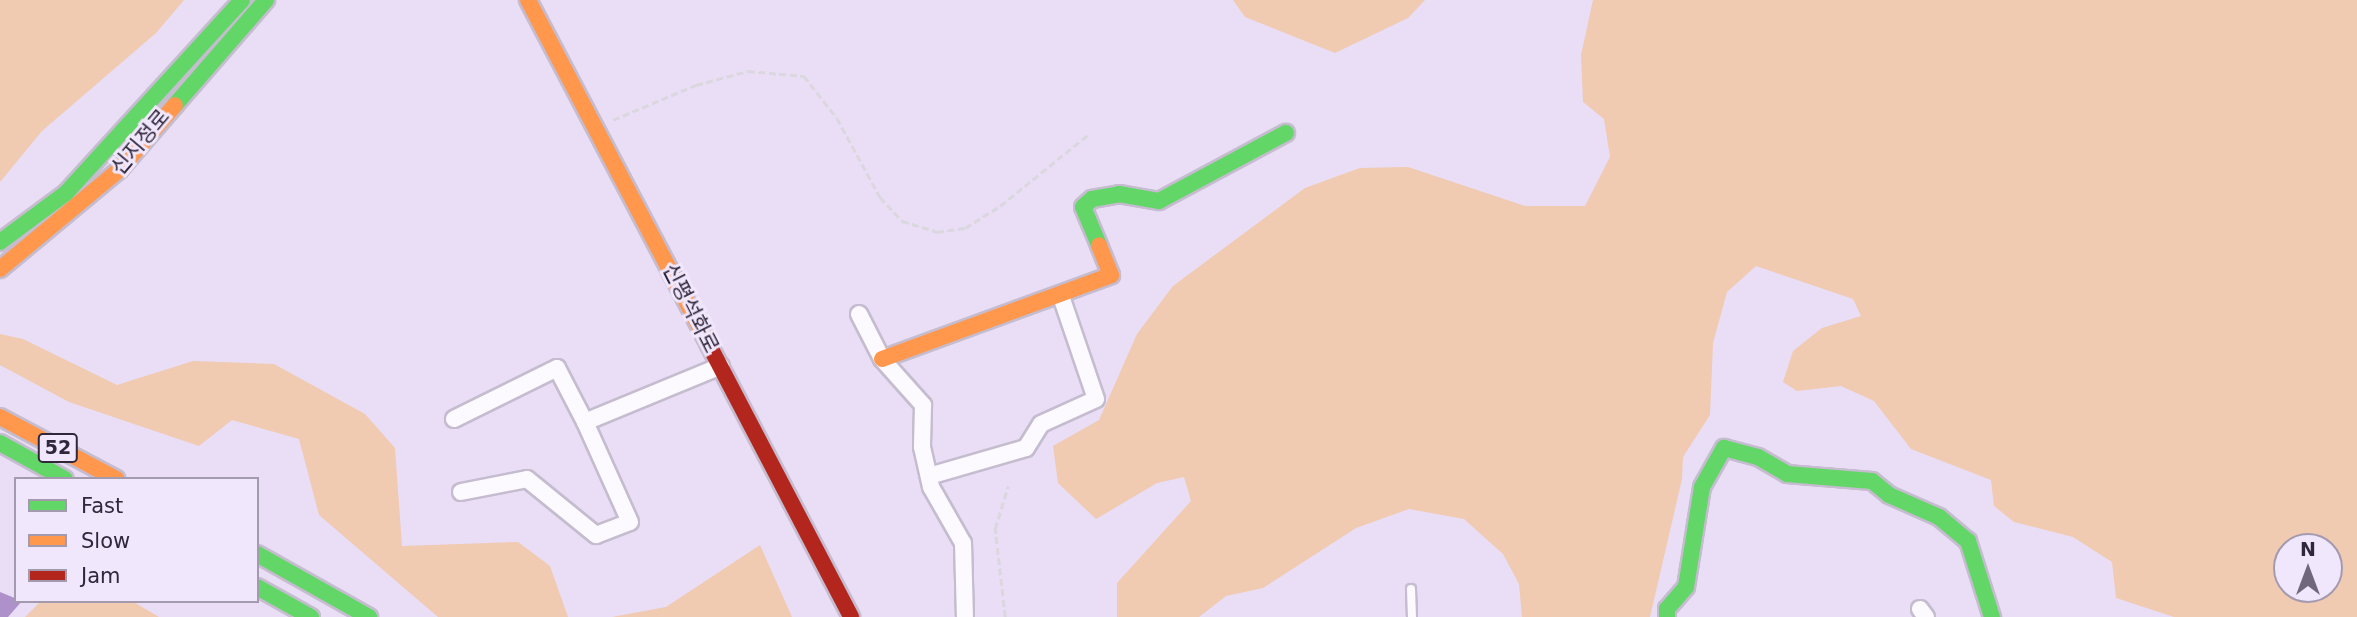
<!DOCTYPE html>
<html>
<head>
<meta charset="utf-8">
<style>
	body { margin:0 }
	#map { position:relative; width:2357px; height:617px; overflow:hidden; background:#e9def5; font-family:"DejaVu Sans","Noto Sans KR",sans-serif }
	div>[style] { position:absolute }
	.green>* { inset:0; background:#f0cab1 }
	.water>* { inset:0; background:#ae90ca }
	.path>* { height:2.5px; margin-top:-1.25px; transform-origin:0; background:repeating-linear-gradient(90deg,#dbd7df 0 7px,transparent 0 10.5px) }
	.roads { filter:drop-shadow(2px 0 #c5bccf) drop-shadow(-2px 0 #c5bccf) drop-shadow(0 2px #c5bccf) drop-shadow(0 -2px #c5bccf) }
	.lane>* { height:8px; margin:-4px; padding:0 4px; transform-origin:4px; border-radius:4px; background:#fcfafe }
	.street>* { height:16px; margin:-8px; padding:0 8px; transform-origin:8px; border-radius:8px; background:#fcfafe }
	.fast>* { height:16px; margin:-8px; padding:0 8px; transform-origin:8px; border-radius:8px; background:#63d668 }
	.slow>* { height:16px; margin:-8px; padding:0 8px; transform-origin:8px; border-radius:8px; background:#ff974d }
	.jam>* { height:16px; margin:-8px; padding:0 8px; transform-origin:8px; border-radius:8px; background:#b3261e }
	span { translate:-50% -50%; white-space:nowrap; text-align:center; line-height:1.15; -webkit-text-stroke:6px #f1e7fc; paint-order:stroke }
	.shield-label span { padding:2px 5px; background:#f1e7fc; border:2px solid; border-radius:5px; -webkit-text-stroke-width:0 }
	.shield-label { font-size:19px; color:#31273b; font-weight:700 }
	.street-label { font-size:21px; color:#31273b }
	.legend { position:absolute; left:14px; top:477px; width:245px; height:126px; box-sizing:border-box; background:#f1e7fc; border:2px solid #a49aaf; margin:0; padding:9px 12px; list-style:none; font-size:21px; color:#31273b }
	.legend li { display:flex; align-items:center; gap:14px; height:35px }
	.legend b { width:35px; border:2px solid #a49aaf }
	.north { position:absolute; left:2273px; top:533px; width:70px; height:70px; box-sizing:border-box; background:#f1e7fc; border:2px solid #a49aaf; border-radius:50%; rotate:0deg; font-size:19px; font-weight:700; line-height:28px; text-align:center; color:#31273b }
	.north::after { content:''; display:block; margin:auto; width:24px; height:32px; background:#71677c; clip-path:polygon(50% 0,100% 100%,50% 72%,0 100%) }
</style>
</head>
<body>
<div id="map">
	<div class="green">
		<i style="clip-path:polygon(0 0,184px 0,156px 33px,42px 131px,0 182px)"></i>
		<i style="clip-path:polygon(1233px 0,1425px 0,1408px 18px,1335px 53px,1245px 17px)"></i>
		<i style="clip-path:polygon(evenodd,1593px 0,2357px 0,2357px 617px,2174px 617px,2116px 598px,2112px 562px,2073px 537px,2014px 522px,1994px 506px,1991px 480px,1911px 449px,1874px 401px,1841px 386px,1797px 391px,1783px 382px,1793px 351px,1822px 328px,1861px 316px,1853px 299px,1756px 266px,1727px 292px,1713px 343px,1710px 415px,1683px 457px,1682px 479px,1650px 617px,1522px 617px,1519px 584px,1503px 554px,1464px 519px,1409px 509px,1356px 528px,1263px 588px,1226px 596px,1199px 617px,1117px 617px,1117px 583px,1191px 501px,1184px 477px,1157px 483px,1096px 519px,1058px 483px,1053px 446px,1099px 420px,1137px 334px,1173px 286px,1305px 188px,1360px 168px,1408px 167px,1525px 206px,1585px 206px,1610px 157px,1604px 119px,1583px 102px,1581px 55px,1593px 0,2287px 547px,2329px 547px,2329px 589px,2287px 589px,2287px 547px)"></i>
		<i style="clip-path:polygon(0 334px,23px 339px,117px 385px,193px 361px,274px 364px,365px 414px,395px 448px,402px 546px,518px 542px,550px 566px,568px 617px,438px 617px,319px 515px,299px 439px,232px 420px,199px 446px,69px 402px,0 365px)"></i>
		<i style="clip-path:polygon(760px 545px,792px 617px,612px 617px,666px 607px)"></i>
		<i style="clip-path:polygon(41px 601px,132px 601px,159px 617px,25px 617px)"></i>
	</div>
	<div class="water">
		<i style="clip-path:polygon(0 592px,22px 601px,8px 617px,0 617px)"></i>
	</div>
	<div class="path">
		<i style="left:613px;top:120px;width:90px;rotate:-22.9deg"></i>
		<i style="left:696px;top:85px;width:54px;rotate:-15.1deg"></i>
		<i style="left:748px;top:71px;width:56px;rotate:5.1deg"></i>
		<i style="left:804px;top:76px;width:53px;rotate:51.8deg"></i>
		<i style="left:837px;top:118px;width:90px;rotate:61.4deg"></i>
		<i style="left:880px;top:197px;width:33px;rotate:47deg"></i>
		<i style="left:902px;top:221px;width:37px;rotate:17deg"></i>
		<i style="left:937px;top:232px;width:28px;rotate:-8deg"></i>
		<i style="left:965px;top:228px;width:41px;rotate:-32.2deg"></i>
		<i style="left:1000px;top:206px;width:116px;rotate:-39deg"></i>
		<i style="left:1005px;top:617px;width:89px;rotate:-96.5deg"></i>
		<i style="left:995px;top:529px;width:45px;rotate:-73.2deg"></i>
	</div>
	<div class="roads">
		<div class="lane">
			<i style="left:1411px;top:589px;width:28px;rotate:88deg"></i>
		</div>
		<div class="street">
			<i style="left:859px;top:314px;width:51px;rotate:62.9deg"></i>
			<i style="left:882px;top:359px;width:62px;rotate:48.3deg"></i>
			<i style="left:923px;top:405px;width:42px;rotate:91.4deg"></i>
			<i style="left:922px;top:447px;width:41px;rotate:77.3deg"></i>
			<i style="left:931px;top:487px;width:64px;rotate:60.3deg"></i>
			<i style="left:963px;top:543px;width:74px;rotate:88.5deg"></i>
			<i style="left:454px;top:419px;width:115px;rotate:-26.3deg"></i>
			<i style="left:557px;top:368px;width:61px;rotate:62.6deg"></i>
			<i style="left:585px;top:422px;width:147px;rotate:-22.4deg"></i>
			<i style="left:929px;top:476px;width:101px;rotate:-16.1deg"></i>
			<i style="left:1026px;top:448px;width:28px;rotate:-58deg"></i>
			<i style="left:1041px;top:424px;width:60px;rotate:-24.4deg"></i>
			<i style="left:1096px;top:399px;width:109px;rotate:-108.8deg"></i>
			<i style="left:461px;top:492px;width:67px;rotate:-11.1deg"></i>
			<i style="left:527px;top:479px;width:89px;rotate:39.1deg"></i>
			<i style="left:596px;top:535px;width:36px;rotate:-21deg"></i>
			<i style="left:630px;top:522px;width:110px;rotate:-114.2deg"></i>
			<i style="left:1920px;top:609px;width:10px;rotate:53deg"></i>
		</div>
		<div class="fast">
			<i style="left:175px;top:105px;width:139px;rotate:-49.1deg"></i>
			<i style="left:0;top:242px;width:82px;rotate:-36.6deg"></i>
			<i style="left:66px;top:193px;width:261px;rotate:-47.6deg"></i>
			<i style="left:1099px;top:245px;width:41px;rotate:-112.8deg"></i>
			<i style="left:1083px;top:207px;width:12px;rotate:-42deg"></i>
			<i style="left:1092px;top:199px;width:27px;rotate:-10deg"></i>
			<i style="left:1119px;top:194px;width:41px;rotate:9.9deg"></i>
			<i style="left:1159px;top:201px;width:144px;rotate:-28.2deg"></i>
			<i style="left:0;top:443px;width:74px;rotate:29deg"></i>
			<i style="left:257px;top:554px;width:129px;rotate:29.4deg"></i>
			<i style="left:257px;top:587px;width:62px;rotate:29.1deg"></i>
			<i style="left:1667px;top:617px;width:8px;rotate:-90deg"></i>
			<i style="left:1667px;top:609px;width:29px;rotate:-49deg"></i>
			<i style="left:1686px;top:587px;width:101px;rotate:-80.9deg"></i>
			<i style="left:1702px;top:487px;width:45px;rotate:-60.6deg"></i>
			<i style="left:1724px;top:448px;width:35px;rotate:15deg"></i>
			<i style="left:1758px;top:457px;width:34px;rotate:30deg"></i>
			<i style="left:1787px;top:474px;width:85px;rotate:4.7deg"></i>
			<i style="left:1872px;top:481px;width:22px;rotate:39deg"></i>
			<i style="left:1889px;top:495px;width:55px;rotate:23.7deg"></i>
			<i style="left:1939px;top:517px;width:38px;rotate:40deg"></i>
			<i style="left:1968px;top:541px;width:80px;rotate:72.5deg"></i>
		</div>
		<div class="slow">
			<i style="left:528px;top:0;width:390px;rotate:62.3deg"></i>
			<i style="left:0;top:269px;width:156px;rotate:-39.8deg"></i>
			<i style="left:120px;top:169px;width:84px;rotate:-49.3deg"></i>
			<i style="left:882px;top:359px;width:244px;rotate:-20.1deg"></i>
			<i style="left:1111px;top:275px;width:32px;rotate:-112deg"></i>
			<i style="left:0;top:417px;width:132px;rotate:28.1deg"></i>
		</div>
		<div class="jam">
			<i style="left:709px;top:345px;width:307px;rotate:62.4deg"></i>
		</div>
	</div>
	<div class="shield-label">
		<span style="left:58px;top:448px">52</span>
	</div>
	<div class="street-label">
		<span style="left:140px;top:142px;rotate:-50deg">신지정로</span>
		<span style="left:691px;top:308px;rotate:63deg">신평석화로</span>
	</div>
	<ul class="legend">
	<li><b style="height:9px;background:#63d668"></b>Fast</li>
	<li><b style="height:9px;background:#ff974d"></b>Slow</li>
	<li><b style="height:9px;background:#b3261e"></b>Jam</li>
	</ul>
	<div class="north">N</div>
</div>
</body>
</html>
